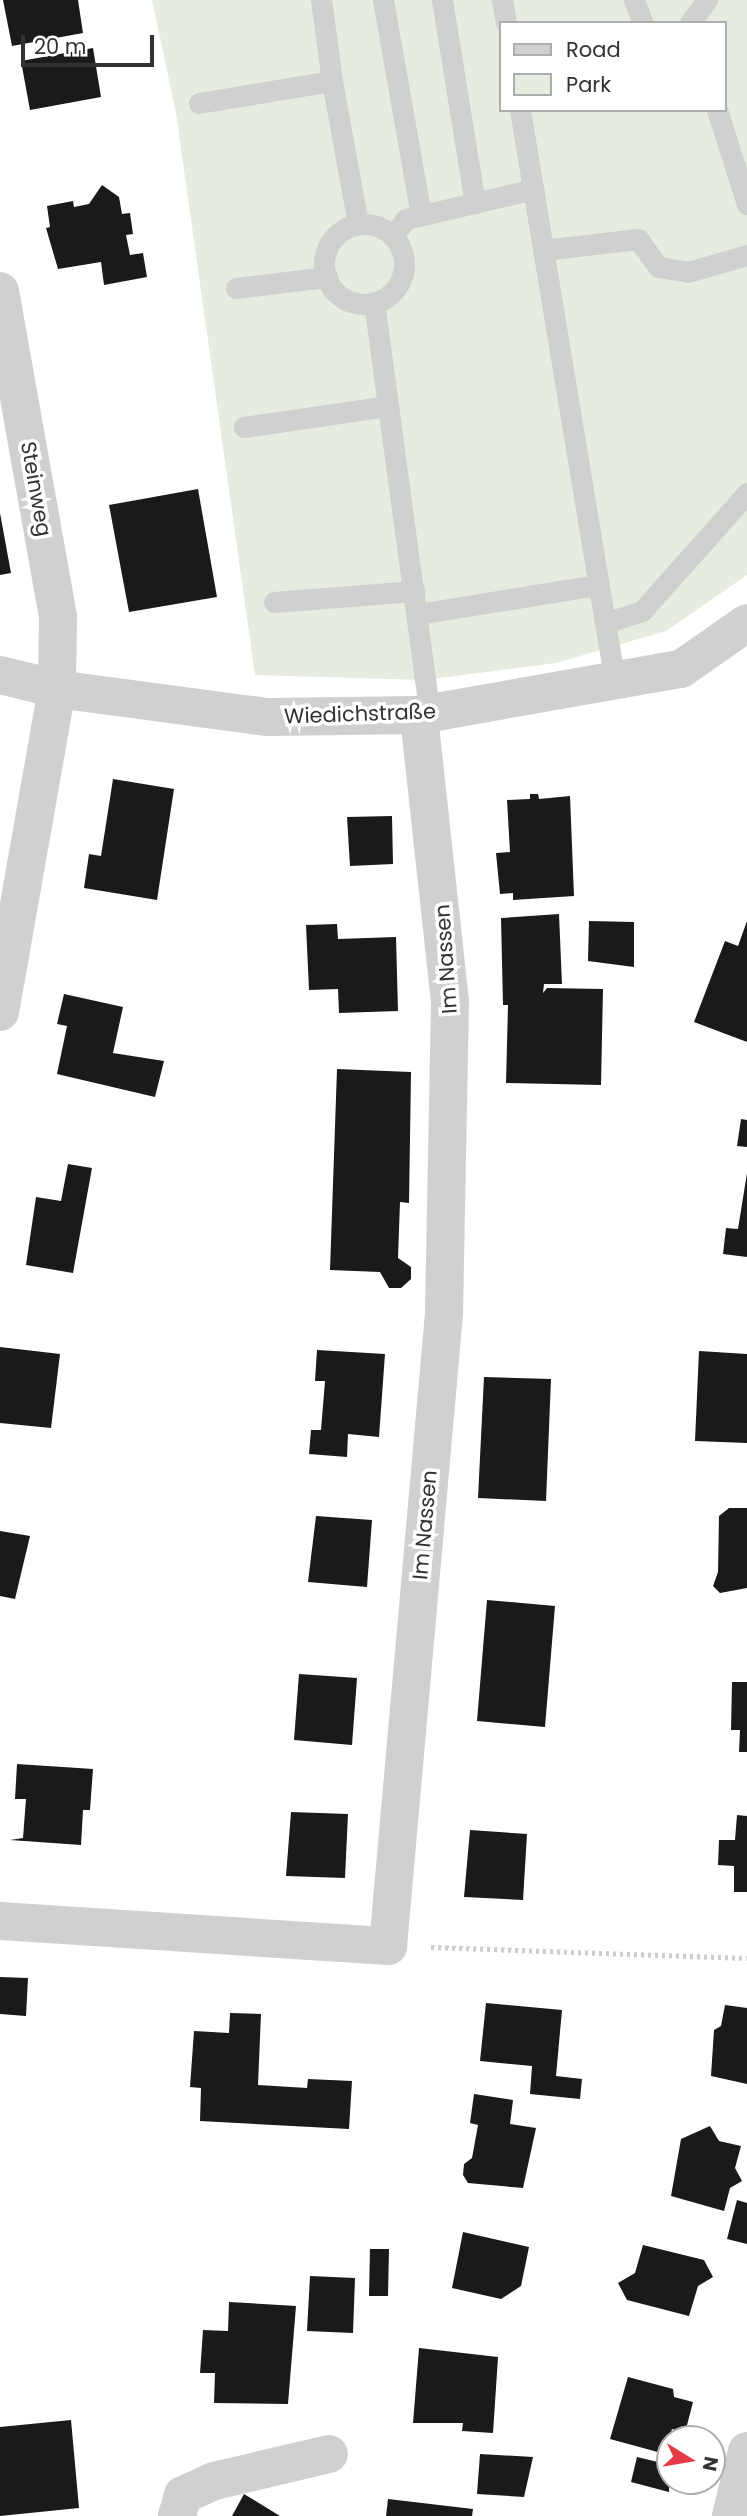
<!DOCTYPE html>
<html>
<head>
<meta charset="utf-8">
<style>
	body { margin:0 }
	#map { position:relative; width:747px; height:2516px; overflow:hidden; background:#fff; font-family:Poppins,sans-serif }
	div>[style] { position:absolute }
	.green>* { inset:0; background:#e6ecdf }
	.building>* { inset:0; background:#1a1a1a }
	.path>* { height:4.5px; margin-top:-2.25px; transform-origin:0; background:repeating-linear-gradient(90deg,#cdcdcd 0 3.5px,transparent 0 7px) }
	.lane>* { height:21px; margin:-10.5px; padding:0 10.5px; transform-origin:10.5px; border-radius:10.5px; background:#d0d0d0 }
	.lane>.ring { margin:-10.5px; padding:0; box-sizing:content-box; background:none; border:21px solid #d0d0d0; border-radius:50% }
	.street>* { height:38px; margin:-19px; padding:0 19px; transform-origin:19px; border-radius:19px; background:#d0d0d0 }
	span { translate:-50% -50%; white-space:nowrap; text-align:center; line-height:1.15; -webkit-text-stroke:7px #fff; paint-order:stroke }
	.street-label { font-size:21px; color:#333 }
	.legend { position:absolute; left:499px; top:21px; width:228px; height:91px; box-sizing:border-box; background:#fff; border:2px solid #adadad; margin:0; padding:9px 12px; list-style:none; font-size:21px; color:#333 }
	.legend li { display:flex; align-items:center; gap:14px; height:35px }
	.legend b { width:35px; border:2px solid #adadad }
	.north { position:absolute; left:656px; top:2425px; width:70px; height:70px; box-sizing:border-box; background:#fff; border:2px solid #adadad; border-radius:50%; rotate:101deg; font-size:19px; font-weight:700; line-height:28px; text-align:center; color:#333 }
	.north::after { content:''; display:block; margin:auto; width:24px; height:32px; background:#e63946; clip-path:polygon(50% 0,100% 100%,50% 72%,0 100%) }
	.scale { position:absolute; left:21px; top:35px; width:133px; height:32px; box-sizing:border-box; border:4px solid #333; border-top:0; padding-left:9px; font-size:21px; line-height:24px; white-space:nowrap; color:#333; -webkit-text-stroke:5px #fff; paint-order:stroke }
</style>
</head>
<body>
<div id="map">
	<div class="green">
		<i style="clip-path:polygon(evenodd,152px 0,747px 0,747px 575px,666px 631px,556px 663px,424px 680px,255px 675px,176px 113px,152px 0,500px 23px,724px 23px,724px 110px,500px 110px,500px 23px)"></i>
	</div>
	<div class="building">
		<i style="clip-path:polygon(3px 0,78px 0,83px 33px,12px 46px)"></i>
		<i style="clip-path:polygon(93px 48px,101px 97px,30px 110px,21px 61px)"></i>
		<i style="clip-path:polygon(102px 185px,119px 197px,122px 214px,130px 213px,133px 234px,126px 235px,130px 255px,143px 253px,147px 277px,104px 285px,101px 262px,58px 269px,46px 228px,50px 227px,47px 206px,73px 201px,74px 207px,89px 204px)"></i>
		<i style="clip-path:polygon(198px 489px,217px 597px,129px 612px,109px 505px)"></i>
		<i style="clip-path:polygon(0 513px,11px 573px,0 575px)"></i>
		<i style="clip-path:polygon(113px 779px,174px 789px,157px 900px,84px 888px,89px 854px,101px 856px)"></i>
		<i style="clip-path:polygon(530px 794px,538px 794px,539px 799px,570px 796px,574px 896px,513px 900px,513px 893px,500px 894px,496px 853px,510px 852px,507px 800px,530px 799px)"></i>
		<i style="clip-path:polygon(392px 816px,393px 864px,350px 866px,347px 817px)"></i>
		<i style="clip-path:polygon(559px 914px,562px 984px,544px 984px,543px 993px,547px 988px,603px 989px,601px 1085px,506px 1083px,508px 1005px,503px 1005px,501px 918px)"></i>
		<i style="clip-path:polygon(589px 921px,634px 922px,634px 967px,588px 961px)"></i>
		<i style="clip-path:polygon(747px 921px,747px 1042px,694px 1022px,725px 941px,738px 946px)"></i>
		<i style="clip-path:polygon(337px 924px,338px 939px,396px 937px,398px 1011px,339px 1013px,338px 989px,309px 990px,306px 925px)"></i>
		<i style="clip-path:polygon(64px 994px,123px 1007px,113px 1053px,164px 1061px,155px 1097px,57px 1074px,67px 1026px,57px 1024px)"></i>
		<i style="clip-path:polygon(337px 1069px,411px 1072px,409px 1203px,400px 1202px,398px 1258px,411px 1267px,411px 1279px,401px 1288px,389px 1288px,380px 1272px,330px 1270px)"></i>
		<i style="clip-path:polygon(741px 1119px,747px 1120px,747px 1147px,737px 1146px)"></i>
		<i style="clip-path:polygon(68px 1164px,92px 1168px,73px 1273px,26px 1265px,36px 1197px,61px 1201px)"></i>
		<i style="clip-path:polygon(747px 1173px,747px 1257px,723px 1254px,726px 1228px,738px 1229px)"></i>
		<i style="clip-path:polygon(0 1347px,60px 1354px,51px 1428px,0 1423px)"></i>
		<i style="clip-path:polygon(317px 1350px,385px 1354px,379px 1437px,348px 1434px,347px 1457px,309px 1454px,311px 1430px,321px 1430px,325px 1381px,315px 1381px)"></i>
		<i style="clip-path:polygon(699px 1351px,747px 1354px,747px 1443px,695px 1441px)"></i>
		<i style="clip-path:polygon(484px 1377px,551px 1379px,546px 1501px,478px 1498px)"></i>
		<i style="clip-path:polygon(729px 1508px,747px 1508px,747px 1588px,720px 1593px,713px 1586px,718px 1572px,719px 1516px)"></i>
		<i style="clip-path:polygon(316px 1516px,372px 1520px,367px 1587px,308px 1582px)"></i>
		<i style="clip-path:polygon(0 1531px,30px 1536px,15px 1599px,0 1596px)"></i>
		<i style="clip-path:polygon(487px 1600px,555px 1606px,545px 1727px,477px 1721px)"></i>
		<i style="clip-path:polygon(299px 1674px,357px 1678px,352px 1745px,294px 1740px)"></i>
		<i style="clip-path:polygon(732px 1682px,747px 1682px,747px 1752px,739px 1752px,740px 1730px,731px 1730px)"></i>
		<i style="clip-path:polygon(17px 1764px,93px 1769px,90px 1810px,83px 1810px,81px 1845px,10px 1840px,23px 1838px,26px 1799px,15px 1799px)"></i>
		<i style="clip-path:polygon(291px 1812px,348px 1814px,345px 1878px,286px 1876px)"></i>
		<i style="clip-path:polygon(737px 1815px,747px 1816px,747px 1892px,734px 1892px,734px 1866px,718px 1865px,719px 1840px,735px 1840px)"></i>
		<i style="clip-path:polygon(470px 1830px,527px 1834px,523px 1900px,464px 1897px)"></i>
		<i style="clip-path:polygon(0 1977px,28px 1978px,26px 2016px,0 2014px)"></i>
		<i style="clip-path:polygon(486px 2003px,562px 2010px,556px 2076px,582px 2079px,580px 2099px,530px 2094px,532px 2066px,480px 2061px)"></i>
		<i style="clip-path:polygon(725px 2005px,747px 2008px,747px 2084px,711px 2076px,714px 2030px,721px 2026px)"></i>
		<i style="clip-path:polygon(230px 2013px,261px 2014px,258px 2085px,307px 2088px,308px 2079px,352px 2081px,349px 2129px,200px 2121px,201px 2088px,190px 2087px,194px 2031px,229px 2033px)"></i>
		<i style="clip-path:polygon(474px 2094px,513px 2100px,510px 2124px,536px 2128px,523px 2188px,468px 2183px,463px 2175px,464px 2164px,472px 2158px,478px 2125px,470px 2123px)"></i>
		<i style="clip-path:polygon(710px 2126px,719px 2141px,741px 2146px,735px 2168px,742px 2181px,730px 2188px,724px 2211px,671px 2196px,681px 2139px)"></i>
		<i style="clip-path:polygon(737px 2200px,747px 2203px,747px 2244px,727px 2239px)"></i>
		<i style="clip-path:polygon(463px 2232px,529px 2247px,521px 2286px,501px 2299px,452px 2288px)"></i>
		<i style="clip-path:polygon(643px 2245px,704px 2260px,713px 2277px,698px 2286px,689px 2316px,627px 2300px,618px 2283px,635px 2273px)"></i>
		<i style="clip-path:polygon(370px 2249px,389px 2249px,388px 2296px,369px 2296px)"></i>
		<i style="clip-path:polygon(310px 2276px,355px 2278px,353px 2333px,307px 2331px)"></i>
		<i style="clip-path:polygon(229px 2302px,296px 2306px,288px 2404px,214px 2403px,215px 2373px,200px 2373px,203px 2330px,228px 2331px)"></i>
		<i style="clip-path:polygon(419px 2348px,498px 2357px,493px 2433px,462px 2431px,463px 2423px,413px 2423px)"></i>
		<i style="clip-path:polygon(628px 2377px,673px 2389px,674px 2397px,693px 2402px,685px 2433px,672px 2429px,665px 2454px,610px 2439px)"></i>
		<i style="clip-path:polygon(71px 2420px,79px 2508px,0 2516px,0 2427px)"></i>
		<i style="clip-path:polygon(480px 2454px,533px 2457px,524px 2497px,477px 2494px)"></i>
		<i style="clip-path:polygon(637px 2457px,670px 2465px,669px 2492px,631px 2482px)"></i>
		<i style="clip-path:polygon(244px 2494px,280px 2516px,232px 2516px)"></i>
		<i style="clip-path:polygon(388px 2499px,473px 2509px,472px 2516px,386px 2516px)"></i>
	</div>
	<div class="path">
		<i style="left:431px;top:1947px;width:316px;rotate:2deg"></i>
	</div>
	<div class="lane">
		<i style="left:383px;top:0;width:219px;rotate:80deg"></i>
		<i style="left:442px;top:0;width:206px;rotate:80.8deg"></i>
		<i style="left:502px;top:0;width:23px;rotate:80deg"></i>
		<i style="left:634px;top:0;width:25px;rotate:69deg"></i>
		<i style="left:690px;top:23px;width:29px;rotate:-54deg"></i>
		<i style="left:332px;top:81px;width:145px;rotate:79.7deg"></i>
		<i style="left:199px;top:103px;width:135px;rotate:-9.4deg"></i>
		<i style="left:332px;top:81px;width:82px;rotate:-97.7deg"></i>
		<i style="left:520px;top:110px;width:520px;rotate:80.59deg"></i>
		<i style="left:605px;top:623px;width:39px;rotate:-18deg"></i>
		<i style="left:642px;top:611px;width:158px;rotate:-48.3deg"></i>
		<i style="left:717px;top:110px;width:99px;rotate:72.3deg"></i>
		<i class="ring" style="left:324px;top:224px;width:59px;height:59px"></i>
		<i style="left:393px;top:236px;width:21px;rotate:-53deg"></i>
		<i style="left:406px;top:219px;width:131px;rotate:-13.2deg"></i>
		<i style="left:543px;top:250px;width:96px;rotate:-6.6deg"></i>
		<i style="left:638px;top:239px;width:34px;rotate:54deg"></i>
		<i style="left:658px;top:267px;width:30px;rotate:9deg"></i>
		<i style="left:688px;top:272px;width:61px;rotate:-16.1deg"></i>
		<i style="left:236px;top:288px;width:92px;rotate:-6.9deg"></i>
		<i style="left:374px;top:302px;width:416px;rotate:82.3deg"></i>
		<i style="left:244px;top:427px;width:146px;rotate:-8.3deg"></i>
		<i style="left:274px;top:602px;width:141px;rotate:-4.5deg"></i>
		<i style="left:418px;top:614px;width:182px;rotate:-9.2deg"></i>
		<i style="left:605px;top:623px;width:59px;rotate:80.2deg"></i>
	</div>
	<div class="street">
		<i style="left:0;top:291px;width:330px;rotate:79.9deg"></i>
		<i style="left:58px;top:616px;width:73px;rotate:90.8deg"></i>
		<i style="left:57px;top:689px;width:328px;rotate:100deg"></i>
		<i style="left:0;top:675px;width:59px;rotate:13.8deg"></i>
		<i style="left:57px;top:689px;width:212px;rotate:7.6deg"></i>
		<i style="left:267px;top:717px;width:152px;rotate:-0.8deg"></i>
		<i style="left:419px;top:715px;width:266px;rotate:-10deg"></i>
		<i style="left:681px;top:669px;width:80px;rotate:-34.9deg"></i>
		<i style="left:0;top:1921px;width:389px;rotate:3.7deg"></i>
		<i style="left:388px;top:1946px;width:635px;rotate:-84.94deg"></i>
		<i style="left:444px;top:1313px;width:311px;rotate:-88.9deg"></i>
		<i style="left:450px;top:1002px;width:289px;rotate:-96.2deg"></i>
		<i style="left:177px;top:2516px;width:22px;rotate:-74deg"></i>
		<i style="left:183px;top:2495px;width:34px;rotate:-24deg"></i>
		<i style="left:214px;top:2481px;width:118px;rotate:-13.2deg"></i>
		<i style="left:731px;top:2516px;width:67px;rotate:-76.2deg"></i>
	</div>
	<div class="street-label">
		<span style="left:36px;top:489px;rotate:80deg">Steinweg</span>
		<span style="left:360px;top:714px;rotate:-2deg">Wiedichstraße</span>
		<span style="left:446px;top:959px;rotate:-94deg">Im Nassen</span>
		<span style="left:425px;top:1525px;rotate:-85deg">Im Nassen</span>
	</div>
	<ul class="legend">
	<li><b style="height:9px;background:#d0d0d0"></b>Road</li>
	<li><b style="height:19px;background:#e6ecdf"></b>Park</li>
	</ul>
	<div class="north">N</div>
	<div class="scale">20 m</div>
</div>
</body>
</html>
